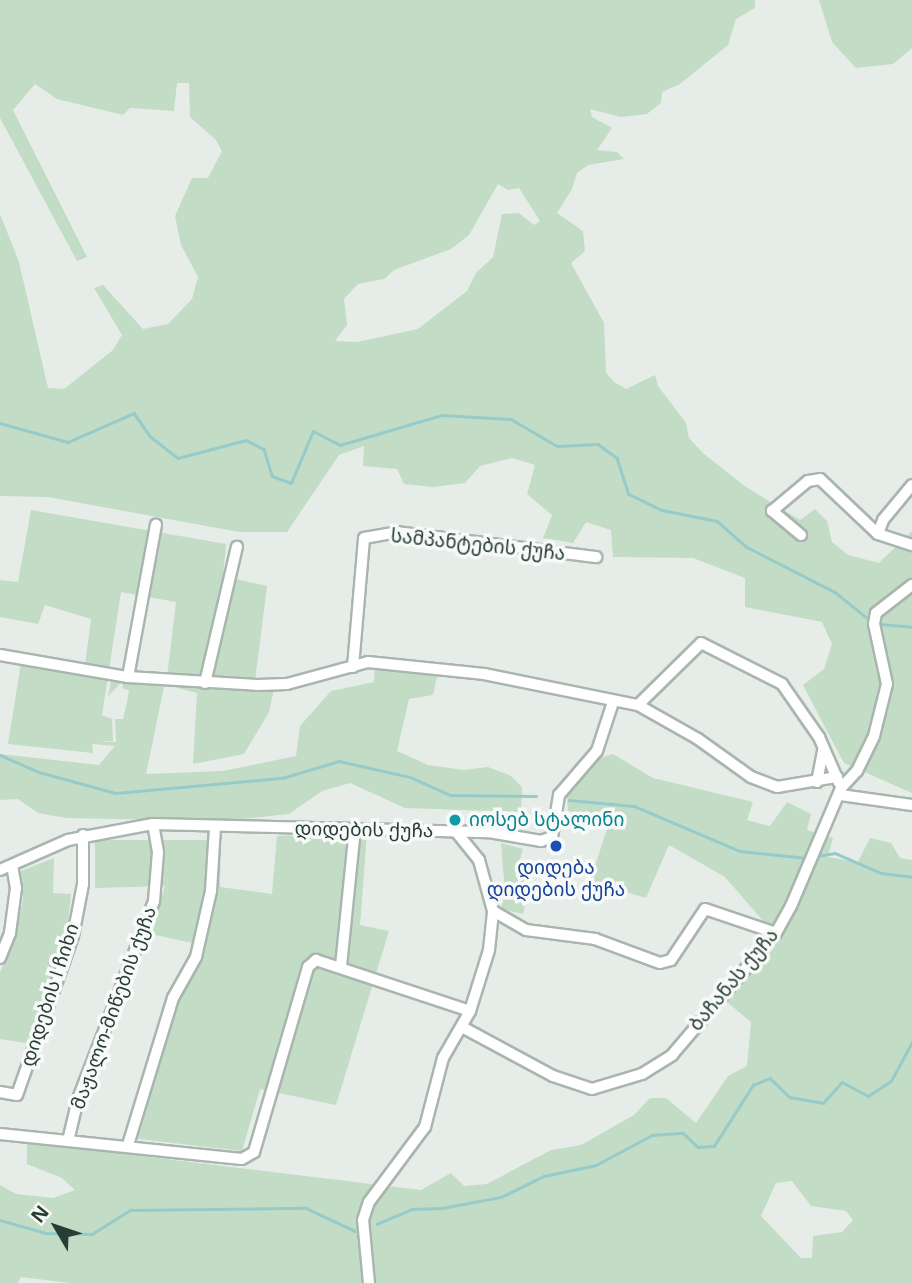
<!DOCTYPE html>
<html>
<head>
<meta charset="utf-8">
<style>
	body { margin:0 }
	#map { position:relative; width:912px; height:1283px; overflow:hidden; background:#e6ede9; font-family:"Open Sans","Noto Sans Georgian",sans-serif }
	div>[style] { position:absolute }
	.green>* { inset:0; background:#c2dcc5 }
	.stream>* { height:2.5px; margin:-1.25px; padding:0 1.25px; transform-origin:1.25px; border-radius:1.25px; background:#96cbca }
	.roads { filter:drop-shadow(2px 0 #a9b5af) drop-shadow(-2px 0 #a9b5af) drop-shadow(0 2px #a9b5af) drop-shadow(0 -2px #a9b5af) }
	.minor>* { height:10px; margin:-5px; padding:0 5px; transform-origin:5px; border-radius:5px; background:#fff }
	.dots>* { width:19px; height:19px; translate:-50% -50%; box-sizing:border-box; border:4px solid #f7faf8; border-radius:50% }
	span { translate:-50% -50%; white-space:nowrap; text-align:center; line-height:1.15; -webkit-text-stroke:7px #f7faf8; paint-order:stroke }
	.street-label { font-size:19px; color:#273e34 }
	.culture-label { font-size:19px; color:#0d838f }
	.left { translate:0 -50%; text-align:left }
	.transit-label { font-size:19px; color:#164399 }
	.north { position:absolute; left:21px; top:1192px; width:70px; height:70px; -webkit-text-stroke:5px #f7faf8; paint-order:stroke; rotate:309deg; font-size:19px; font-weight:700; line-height:28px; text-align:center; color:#273e34 }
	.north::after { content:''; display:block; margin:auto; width:24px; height:32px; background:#273e34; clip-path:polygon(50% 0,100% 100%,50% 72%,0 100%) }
</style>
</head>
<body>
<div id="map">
	<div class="green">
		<i style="clip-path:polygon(evenodd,0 0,755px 0,755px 8px,736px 19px,728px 45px,680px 84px,662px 92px,661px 103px,647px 114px,621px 117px,590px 109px,592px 117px,612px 128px,597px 150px,617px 152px,624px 159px,588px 165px,577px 173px,572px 189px,557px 213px,583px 231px,585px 251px,571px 263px,604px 323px,606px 373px,614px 382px,626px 389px,655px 375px,658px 386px,686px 423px,689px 438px,703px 453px,746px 487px,800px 520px,815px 509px,827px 521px,832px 542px,848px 555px,879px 563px,912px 531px,912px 793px,844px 763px,828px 733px,803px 685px,824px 669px,832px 644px,822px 622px,745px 607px,745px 578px,693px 558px,613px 557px,611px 530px,586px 522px,573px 543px,543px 538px,552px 515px,527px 494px,535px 465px,512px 458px,480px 466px,465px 483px,433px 487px,404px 484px,397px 469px,363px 466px,364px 446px,339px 455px,287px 532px,239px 532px,48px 497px,0 496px,0 214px,19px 262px,48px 388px,64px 389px,113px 350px,122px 335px,94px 288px,103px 285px,143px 329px,168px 324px,192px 299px,198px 277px,181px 245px,175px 216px,192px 178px,208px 178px,222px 151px,216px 140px,190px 117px,189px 83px,177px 83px,174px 111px,130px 108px,123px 115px,57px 99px,35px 84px,13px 110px,87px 257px,77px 261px,0 118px,0 0,498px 184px,508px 190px,519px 188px,540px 221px,534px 225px,519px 213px,502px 214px,493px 257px,476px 273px,467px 291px,418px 329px,357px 342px,335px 341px,347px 325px,344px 299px,358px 284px,384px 279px,394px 270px,451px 249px,469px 235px,498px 184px)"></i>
		<i style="clip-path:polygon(819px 0,912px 0,912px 48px,893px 64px,856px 68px,832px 42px)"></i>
		<i style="clip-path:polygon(31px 510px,226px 544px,223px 576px,267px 586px,255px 681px,276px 680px,269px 712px,244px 754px,193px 764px,197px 693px,166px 685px,176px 602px,121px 592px,102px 715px,112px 719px,113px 741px,99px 742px,116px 742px,115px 719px,123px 719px,127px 702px,129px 690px,123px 689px,122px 682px,108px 696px,112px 677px,165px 682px,146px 774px,223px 771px,296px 756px,300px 726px,331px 691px,374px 682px,375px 662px,440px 664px,433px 695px,409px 699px,397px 751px,428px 765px,464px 770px,488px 767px,511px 776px,522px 787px,521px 812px,405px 808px,350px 783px,322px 791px,289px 814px,223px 821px,66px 818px,38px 813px,18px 799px,0 800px,0 754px,99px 765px,115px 746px,92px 744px,93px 753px,8px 744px,21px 663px,84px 672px,91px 619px,45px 605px,38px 624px,0 617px,0 580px,18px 582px)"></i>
		<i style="clip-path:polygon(evenodd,613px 754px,653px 778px,753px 802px,747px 820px,770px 826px,787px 802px,811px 814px,807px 830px,833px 838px,828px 857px,858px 862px,870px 838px,891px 843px,900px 858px,912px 860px,912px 1283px,70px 1283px,21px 1277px,18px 1283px,0 1283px,0 1185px,16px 1194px,53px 1198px,75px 1190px,62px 1178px,27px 1164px,27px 1142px,421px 1190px,451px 1173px,464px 1186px,487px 1184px,551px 1150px,581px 1145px,634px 1115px,650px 1098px,666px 1098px,696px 1123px,728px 1076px,747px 1066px,751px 1022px,722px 998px,777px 937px,725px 877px,669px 845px,646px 898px,590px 881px,609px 823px,568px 811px,567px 796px,588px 762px,613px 754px,792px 1181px,811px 1206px,846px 1211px,853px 1220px,842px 1232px,813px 1236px,812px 1258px,801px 1258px,761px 1216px,776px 1183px,792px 1181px)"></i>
		<i style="clip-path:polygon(367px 833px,360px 925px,389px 931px,336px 1105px,260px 1089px,242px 1151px,138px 1139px,175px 1011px,206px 946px,151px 934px,165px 886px,95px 888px,95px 840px,221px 840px,220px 887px,272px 894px,277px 836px)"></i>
		<i style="clip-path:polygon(501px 843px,523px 849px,520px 860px,526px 862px,522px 878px,531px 880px,523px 914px,501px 909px,505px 892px)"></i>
		<i style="clip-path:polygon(54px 858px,53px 893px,71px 894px,67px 933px,26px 1043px,0 1039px,0 972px,16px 935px,23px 899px,21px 871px)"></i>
	</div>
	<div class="stream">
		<i style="left:0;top:423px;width:71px;rotate:15.6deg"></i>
		<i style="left:68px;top:442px;width:72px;rotate:-23.7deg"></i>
		<i style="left:134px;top:413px;width:29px;rotate:55deg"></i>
		<i style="left:151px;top:437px;width:34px;rotate:38deg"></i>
		<i style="left:178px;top:458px;width:70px;rotate:-14.8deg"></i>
		<i style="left:246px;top:440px;width:20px;rotate:27deg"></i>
		<i style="left:264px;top:449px;width:28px;rotate:73deg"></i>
		<i style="left:272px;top:476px;width:20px;rotate:20deg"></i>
		<i style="left:291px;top:483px;width:56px;rotate:-67.1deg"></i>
		<i style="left:313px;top:431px;width:30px;rotate:27deg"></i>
		<i style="left:340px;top:445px;width:106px;rotate:-16.4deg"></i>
		<i style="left:442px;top:415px;width:69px;rotate:3.3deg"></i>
		<i style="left:511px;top:419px;width:53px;rotate:30.4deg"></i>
		<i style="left:557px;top:446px;width:41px;rotate:-2.8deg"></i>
		<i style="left:598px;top:444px;width:24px;rotate:36deg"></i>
		<i style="left:617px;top:458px;width:38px;rotate:72deg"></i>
		<i style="left:629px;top:494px;width:37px;rotate:26deg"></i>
		<i style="left:662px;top:510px;width:56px;rotate:11.3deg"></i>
		<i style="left:717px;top:521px;width:40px;rotate:41deg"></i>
		<i style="left:747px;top:547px;width:99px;rotate:27.1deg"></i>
		<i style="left:835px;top:592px;width:40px;rotate:39deg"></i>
		<i style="left:880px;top:624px;width:32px;rotate:5deg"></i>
		<i style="left:0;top:755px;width:43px;rotate:23.6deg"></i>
		<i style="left:39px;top:772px;width:80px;rotate:15.3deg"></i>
		<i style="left:116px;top:793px;width:167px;rotate:-5.2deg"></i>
		<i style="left:282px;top:778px;width:59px;rotate:-16.6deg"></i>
		<i style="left:339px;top:761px;width:73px;rotate:12.7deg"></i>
		<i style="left:410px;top:777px;width:44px;rotate:24.2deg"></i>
		<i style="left:450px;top:795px;width:86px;rotate:0.7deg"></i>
		<i style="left:569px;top:800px;width:65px;rotate:5.3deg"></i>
		<i style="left:634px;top:806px;width:115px;rotate:23deg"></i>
		<i style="left:740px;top:851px;width:67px;rotate:6deg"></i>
		<i style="left:817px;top:856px;width:18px;rotate:-9deg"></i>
		<i style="left:835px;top:853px;width:50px;rotate:23.5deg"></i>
		<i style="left:881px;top:873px;width:31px;rotate:7deg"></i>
		<i style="left:0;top:1220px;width:48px;rotate:15.8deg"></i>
		<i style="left:46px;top:1233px;width:46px;rotate:1.2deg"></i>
		<i style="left:92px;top:1234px;width:45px;rotate:-32.3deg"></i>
		<i style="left:130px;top:1210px;width:176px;rotate:-0.7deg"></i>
		<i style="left:306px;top:1208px;width:54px;rotate:25.1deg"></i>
		<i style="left:377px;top:1224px;width:38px;rotate:-23deg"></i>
		<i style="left:412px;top:1209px;width:30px;rotate:-2deg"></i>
		<i style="left:442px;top:1208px;width:60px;rotate:-10.6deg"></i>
		<i style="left:501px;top:1197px;width:48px;rotate:-26deg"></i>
		<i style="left:544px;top:1176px;width:53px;rotate:-11.9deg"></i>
		<i style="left:596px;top:1165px;width:64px;rotate:-28.2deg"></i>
		<i style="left:652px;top:1135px;width:31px;rotate:-4deg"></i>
		<i style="left:683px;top:1133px;width:21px;rotate:43deg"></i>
		<i style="left:698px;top:1147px;width:16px;rotate:-4deg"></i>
		<i style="left:714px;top:1146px;width:72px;rotate:-57.4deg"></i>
		<i style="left:753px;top:1085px;width:18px;rotate:-22deg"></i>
		<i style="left:770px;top:1078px;width:28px;rotate:44deg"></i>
		<i style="left:790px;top:1097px;width:34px;rotate:10deg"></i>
		<i style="left:823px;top:1103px;width:28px;rotate:-48deg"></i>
		<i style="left:842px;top:1082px;width:30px;rotate:28deg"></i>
		<i style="left:868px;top:1096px;width:27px;rotate:-33deg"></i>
		<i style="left:891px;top:1081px;width:44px;rotate:-61.7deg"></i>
	</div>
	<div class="roads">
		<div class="minor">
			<i style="left:878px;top:534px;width:15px;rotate:-70deg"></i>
			<i style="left:883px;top:520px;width:45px;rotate:-50.4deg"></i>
			<i style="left:801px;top:535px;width:38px;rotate:-140deg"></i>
			<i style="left:772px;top:511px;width:47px;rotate:-39.8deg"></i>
			<i style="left:808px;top:481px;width:12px;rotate:-9deg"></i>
			<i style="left:820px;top:479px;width:80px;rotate:43.5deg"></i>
			<i style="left:878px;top:534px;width:36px;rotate:18deg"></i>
			<i style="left:0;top:655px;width:130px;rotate:9.8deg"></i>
			<i style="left:128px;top:677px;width:129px;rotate:3.5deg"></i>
			<i style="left:257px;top:685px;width:30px;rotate:-2deg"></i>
			<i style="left:287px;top:684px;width:84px;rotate:-15.2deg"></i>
			<i style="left:368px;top:662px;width:117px;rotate:5.9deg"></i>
			<i style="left:484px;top:674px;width:157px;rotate:11.4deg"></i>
			<i style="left:638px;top:705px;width:69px;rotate:29.5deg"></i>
			<i style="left:698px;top:739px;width:65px;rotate:35.6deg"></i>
			<i style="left:751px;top:777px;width:28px;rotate:21deg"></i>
			<i style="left:777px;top:787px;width:61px;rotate:-9.5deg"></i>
			<i style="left:353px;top:667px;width:129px;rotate:-85.1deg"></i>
			<i style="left:364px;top:538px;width:34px;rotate:-10deg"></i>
			<i style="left:397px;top:532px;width:201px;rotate:7.2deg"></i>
			<i style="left:128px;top:677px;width:155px;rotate:-79.6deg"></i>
			<i style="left:205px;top:683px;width:140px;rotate:-76.8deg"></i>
			<i style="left:638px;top:705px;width:88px;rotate:-44.5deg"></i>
			<i style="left:701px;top:643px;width:91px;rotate:26.8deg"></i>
			<i style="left:782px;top:684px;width:65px;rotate:55.1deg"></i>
			<i style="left:819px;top:737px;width:50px;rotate:66.5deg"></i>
			<i style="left:817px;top:782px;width:33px;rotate:-79deg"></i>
			<i style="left:840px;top:795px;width:73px;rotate:7.9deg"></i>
			<i style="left:0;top:870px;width:74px;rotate:-23.8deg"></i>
			<i style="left:68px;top:840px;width:86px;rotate:-10.7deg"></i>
			<i style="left:153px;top:824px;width:336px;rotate:1.4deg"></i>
			<i style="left:489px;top:832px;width:53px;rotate:9.8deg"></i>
			<i style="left:541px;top:841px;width:12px;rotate:-20deg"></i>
			<i style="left:552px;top:837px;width:43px;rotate:-80.5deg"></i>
			<i style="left:559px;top:795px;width:58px;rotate:-49.2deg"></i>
			<i style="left:597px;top:751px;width:52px;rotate:-71.9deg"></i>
			<i style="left:493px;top:911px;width:38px;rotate:30deg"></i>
			<i style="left:526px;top:930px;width:70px;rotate:7.4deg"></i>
			<i style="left:595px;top:939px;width:69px;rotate:20.3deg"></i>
			<i style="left:660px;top:963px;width:11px;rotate:-15deg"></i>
			<i style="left:671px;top:960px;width:61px;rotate:-56.3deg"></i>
			<i style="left:705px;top:909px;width:75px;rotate:18.7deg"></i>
			<i style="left:0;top:958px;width:27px;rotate:-68deg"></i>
			<i style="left:10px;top:933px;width:45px;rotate:-82.4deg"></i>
			<i style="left:16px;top:888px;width:23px;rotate:-100deg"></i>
			<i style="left:341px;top:966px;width:138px;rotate:-84.2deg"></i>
			<i style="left:462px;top:1027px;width:103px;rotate:28.3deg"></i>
			<i style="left:553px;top:1076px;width:41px;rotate:18.4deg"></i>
			<i style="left:592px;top:1089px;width:52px;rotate:-16.7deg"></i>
			<i style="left:642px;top:1074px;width:36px;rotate:-32deg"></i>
			<i style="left:672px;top:1055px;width:160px;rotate:-49.6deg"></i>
			<i style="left:776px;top:933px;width:31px;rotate:-61deg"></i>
			<i style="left:791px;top:906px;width:128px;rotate:-67deg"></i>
			<i style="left:841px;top:788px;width:23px;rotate:-47deg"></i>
			<i style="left:857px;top:771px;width:39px;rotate:-64deg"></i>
			<i style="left:874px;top:736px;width:54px;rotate:-76deg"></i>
			<i style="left:887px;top:684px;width:61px;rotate:-102.2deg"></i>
			<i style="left:874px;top:624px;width:11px;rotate:-80deg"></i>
			<i style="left:876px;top:613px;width:46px;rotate:-37.9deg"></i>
			<i style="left:0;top:1092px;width:17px;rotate:10deg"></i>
			<i style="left:17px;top:1095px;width:169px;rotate:-70.6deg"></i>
			<i style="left:73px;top:936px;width:53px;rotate:-79.1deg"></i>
			<i style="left:83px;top:884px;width:49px;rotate:-90deg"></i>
			<i style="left:0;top:1134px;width:243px;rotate:5.9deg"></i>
			<i style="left:242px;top:1159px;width:14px;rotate:-30deg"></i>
			<i style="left:254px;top:1152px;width:193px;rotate:-73.7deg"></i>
			<i style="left:308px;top:967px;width:11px;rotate:-41deg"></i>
			<i style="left:316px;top:960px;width:162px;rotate:18.3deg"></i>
			<i style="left:68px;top:1141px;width:43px;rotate:-76.6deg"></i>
			<i style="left:78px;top:1099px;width:212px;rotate:-69deg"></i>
			<i style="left:154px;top:901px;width:49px;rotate:-85.3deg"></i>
			<i style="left:158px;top:852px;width:28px;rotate:-100deg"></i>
			<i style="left:128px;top:1145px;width:154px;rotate:-73deg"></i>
			<i style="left:173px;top:998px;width:47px;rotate:-60.7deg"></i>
			<i style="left:196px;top:957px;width:68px;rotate:-77.2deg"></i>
			<i style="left:211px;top:891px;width:64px;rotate:-86.4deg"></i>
			<i style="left:369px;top:1283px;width:63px;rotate:-95.4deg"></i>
			<i style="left:363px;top:1220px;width:19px;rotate:-72deg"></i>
			<i style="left:369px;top:1202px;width:94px;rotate:-53.3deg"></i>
			<i style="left:425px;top:1127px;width:71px;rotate:-75.4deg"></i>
			<i style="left:443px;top:1058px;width:54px;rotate:-60.1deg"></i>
			<i style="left:470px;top:1011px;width:64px;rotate:-72.7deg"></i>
			<i style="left:489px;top:950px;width:39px;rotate:-84deg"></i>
			<i style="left:493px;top:911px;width:53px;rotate:-105.4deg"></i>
			<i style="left:479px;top:860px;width:35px;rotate:-129deg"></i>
		</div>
	</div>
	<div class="dots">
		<i style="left:455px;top:820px;background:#0f9aa8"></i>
		<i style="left:556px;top:846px;background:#1a4fb4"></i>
	</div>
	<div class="street-label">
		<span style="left:478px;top:545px;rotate:6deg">სამპანტების ქუჩა</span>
		<span style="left:364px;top:830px;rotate:1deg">დიდების ქუჩა</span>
		<span style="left:734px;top:980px;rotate:-50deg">ბაჩანას ქუჩა</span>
		<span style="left:50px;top:995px;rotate:-72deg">დიდების I ჩიხი</span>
		<span style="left:114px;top:1008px;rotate:-70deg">მაჟალო-მიწების ქუჩა</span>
	</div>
	<div class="culture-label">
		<span class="left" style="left:469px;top:820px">იოსებ სტალინი</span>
	</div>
	<div class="transit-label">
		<span style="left:556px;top:879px">დიდება<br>დიდების ქუჩა</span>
	</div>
	<div class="north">N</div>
</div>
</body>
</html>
